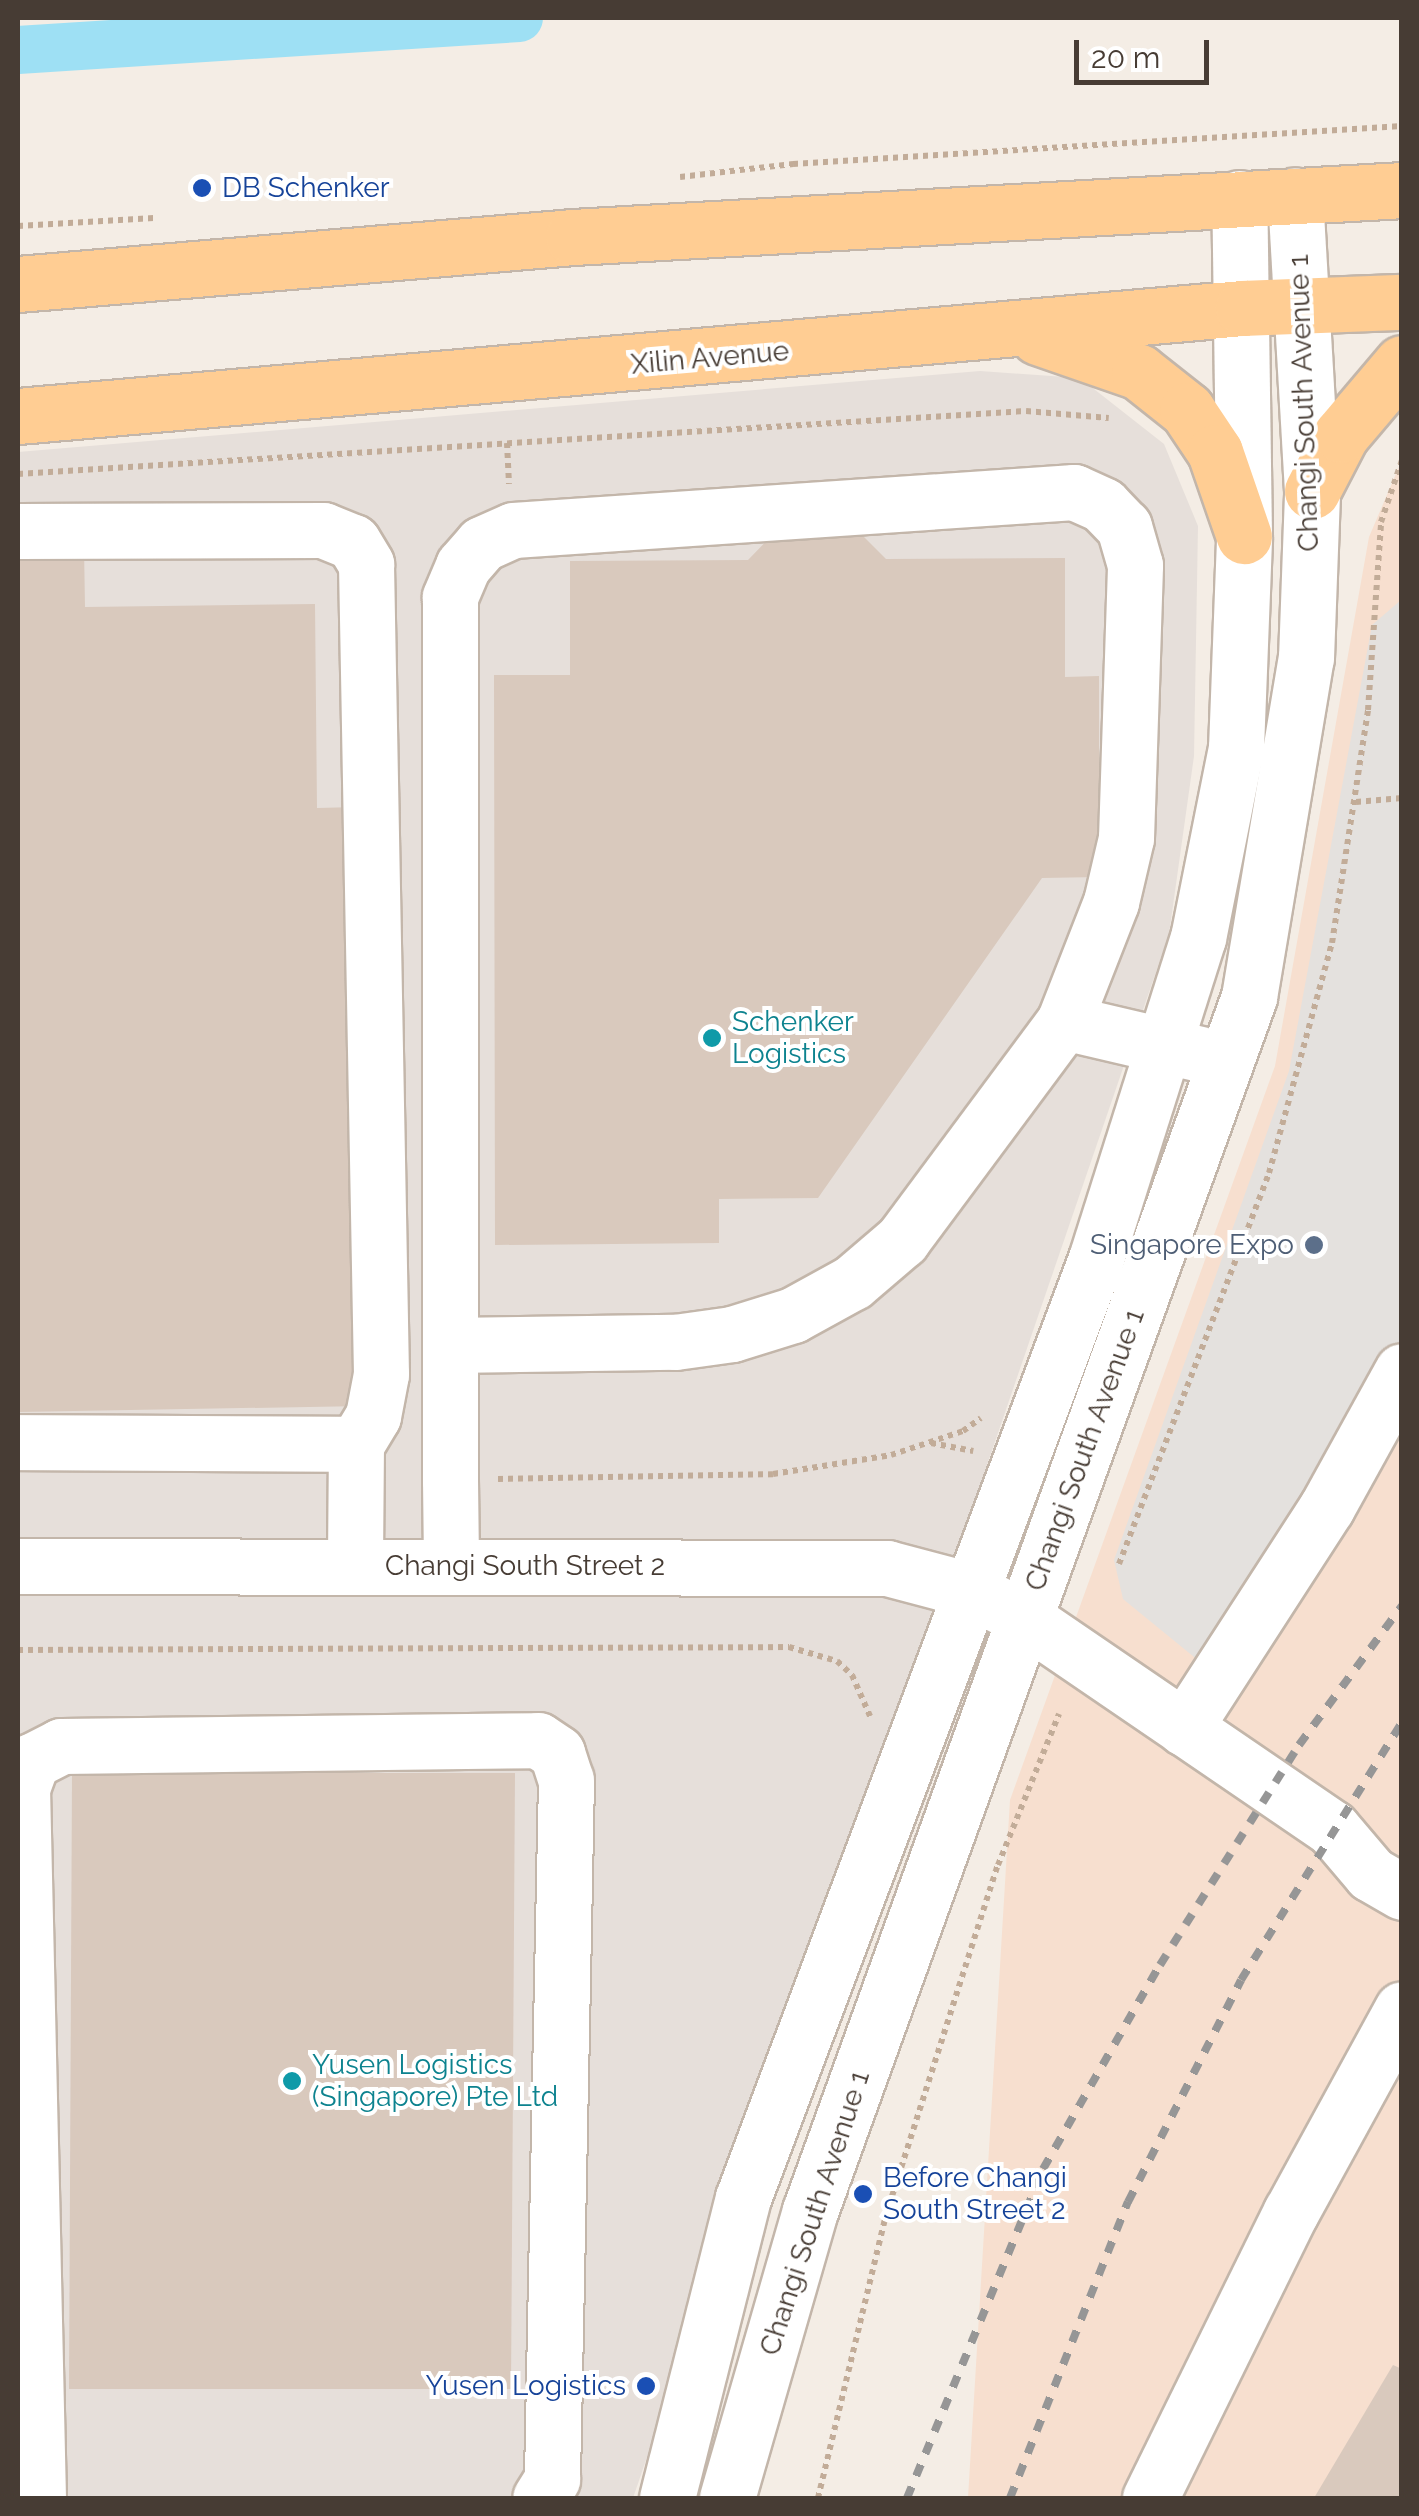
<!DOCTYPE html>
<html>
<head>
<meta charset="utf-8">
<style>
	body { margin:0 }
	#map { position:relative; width:1419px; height:2516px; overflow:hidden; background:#f4ede5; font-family:Raleway,sans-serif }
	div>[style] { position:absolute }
	.commercial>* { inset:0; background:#f7dfcf }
	.industrial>* { inset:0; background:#e6dfda }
	.parking>* { inset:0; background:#e4e1de }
	.canal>* { height:48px; margin:-24px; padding:0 24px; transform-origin:24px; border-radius:24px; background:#9ee0f4 }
	.building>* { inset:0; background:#d9c9bd }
	.path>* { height:6px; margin-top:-3px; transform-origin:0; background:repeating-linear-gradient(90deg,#c2ac98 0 5px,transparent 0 10px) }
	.roads { filter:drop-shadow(2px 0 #c3b6aa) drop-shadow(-2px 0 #c3b6aa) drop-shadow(0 2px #c3b6aa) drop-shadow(0 -2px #c3b6aa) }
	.minor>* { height:55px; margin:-27.5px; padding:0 27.5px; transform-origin:27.5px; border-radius:27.5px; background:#fff }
	.major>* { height:55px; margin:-27.5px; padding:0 27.5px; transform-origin:27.5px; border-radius:27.5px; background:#ffcd93 }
	.rail>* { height:8px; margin-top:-4px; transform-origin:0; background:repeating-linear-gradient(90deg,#969696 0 12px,transparent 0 24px) }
	.dots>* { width:28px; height:28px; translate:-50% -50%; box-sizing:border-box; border:5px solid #fff; border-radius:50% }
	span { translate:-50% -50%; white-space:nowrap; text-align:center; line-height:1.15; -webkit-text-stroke:8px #fff; paint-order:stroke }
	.transit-label { font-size:28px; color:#164399 }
	.left { translate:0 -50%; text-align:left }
	.right { translate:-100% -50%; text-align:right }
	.street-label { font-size:28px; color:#473c34 }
	.culture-label { font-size:28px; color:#0d838f }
	.service-label { font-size:28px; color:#4e5e75 }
	.frame { position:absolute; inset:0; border:20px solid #473c34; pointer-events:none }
	.scale { position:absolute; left:1074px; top:40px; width:135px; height:45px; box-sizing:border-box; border:5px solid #473c34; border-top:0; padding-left:12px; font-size:30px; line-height:35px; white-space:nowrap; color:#473c34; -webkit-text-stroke:8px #fff; paint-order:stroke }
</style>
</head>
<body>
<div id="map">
	<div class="commercial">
		<i style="clip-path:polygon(1401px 462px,1401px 2498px,968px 2498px,1010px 1800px,1275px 1066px,1369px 537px)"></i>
	</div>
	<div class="industrial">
		<i style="clip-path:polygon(980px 371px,1080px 378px,1164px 444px,1198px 526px,1194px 756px,1169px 934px,633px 2498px,18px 2498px,18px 452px)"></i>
	</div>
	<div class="parking">
		<i style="clip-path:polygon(1401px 600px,1401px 1419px,1221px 1679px,1123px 1599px,1114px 1560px,1289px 1071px,1372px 625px)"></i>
	</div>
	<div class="canal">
		<i style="left:18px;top:50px;width:502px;rotate:-3.65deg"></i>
	</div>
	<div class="building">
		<i style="clip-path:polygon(777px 530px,857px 530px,886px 559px,1065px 558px,1065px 677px,1099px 676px,1099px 877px,1042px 878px,818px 1198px,719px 1199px,719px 1243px,495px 1245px,494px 675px,570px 675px,570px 561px,748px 560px)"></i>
		<i style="clip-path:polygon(84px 547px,85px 607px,315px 604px,317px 808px,357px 807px,364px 1406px,18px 1412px,18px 548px)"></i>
		<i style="clip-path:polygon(72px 1773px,515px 1773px,511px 2389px,69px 2389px)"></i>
		<i style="clip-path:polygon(1393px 2365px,1402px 2369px,1402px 2498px,1314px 2498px)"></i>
	</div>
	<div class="path">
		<i style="left:680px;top:177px;width:114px;rotate:-6.6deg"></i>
		<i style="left:793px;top:164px;width:610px;rotate:-3.57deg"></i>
		<i style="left:18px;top:226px;width:136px;rotate:-3.4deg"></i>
		<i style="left:507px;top:443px;width:41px;rotate:87.2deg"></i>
		<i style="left:18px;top:474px;width:1010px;rotate:-3.58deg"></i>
		<i style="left:1026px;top:411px;width:83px;rotate:4.8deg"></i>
		<i style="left:1356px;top:802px;width:46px;rotate:-5deg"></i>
		<i style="left:931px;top:1443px;width:43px;rotate:10.8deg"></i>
		<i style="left:498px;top:1479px;width:275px;rotate:-1deg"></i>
		<i style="left:773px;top:1474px;width:120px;rotate:-9.1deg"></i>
		<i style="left:891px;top:1455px;width:76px;rotate:-18.4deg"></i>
		<i style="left:963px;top:1431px;width:22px;rotate:-36deg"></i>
		<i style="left:1119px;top:1564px;width:419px;rotate:-69deg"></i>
		<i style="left:1269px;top:1173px;width:238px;rotate:-74.7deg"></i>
		<i style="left:1332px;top:943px;width:236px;rotate:-81.2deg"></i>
		<i style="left:1368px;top:710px;width:188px;rotate:-86deg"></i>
		<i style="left:1381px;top:522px;width:65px;rotate:-71.3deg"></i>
		<i style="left:18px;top:1650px;width:771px;rotate:-0.22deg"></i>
		<i style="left:789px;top:1647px;width:50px;rotate:16.3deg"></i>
		<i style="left:837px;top:1661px;width:21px;rotate:43deg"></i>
		<i style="left:852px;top:1675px;width:45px;rotate:66.3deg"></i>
		<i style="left:818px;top:2498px;width:291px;rotate:-76.5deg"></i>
		<i style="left:886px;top:2215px;width:367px;rotate:-72.3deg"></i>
		<i style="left:998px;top:1865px;width:163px;rotate:-68deg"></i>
	</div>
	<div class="roads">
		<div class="minor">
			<i style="left:18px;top:531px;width:305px;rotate:-0.2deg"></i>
			<i style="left:323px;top:530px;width:32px;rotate:22deg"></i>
			<i style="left:353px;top:542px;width:26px;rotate:59deg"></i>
			<i style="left:366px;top:564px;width:810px;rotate:88.94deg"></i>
			<i style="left:381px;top:1374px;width:43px;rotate:100.8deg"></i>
			<i style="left:373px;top:1416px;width:33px;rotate:121deg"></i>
			<i style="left:356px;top:1444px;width:121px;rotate:90.5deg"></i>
			<i style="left:1064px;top:1022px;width:140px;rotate:13.2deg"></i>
			<i style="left:450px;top:1345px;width:225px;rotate:-0.8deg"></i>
			<i style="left:675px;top:1342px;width:58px;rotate:-8deg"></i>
			<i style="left:732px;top:1334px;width:64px;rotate:-17.3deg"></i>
			<i style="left:793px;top:1315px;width:68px;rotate:-28.8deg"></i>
			<i style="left:853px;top:1282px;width:65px;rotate:-40.6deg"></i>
			<i style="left:902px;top:1240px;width:272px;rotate:-53.4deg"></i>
			<i style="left:1064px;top:1022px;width:129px;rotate:-68.6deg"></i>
			<i style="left:1111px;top:902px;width:66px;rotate:-76.8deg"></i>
			<i style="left:1126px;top:838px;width:273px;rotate:-88.1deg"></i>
			<i style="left:1135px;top:565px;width:40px;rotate:-106deg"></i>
			<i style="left:1124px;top:527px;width:30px;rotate:-134deg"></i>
			<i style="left:1103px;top:505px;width:32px;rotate:-156deg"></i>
			<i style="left:1074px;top:492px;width:562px;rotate:176.12deg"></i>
			<i style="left:513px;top:530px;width:34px;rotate:156deg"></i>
			<i style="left:482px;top:544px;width:29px;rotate:131deg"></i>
			<i style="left:463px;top:566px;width:34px;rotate:113deg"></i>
			<i style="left:450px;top:597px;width:883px;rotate:90deg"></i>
			<i style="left:450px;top:1480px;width:85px;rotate:89.3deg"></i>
			<i style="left:18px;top:1442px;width:338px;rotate:0.3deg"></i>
			<i style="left:18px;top:1566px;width:869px;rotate:0.13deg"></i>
			<i style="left:887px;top:1568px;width:86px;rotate:14.8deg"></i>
			<i style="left:970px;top:1590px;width:61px;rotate:27.4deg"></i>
			<i style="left:1024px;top:1618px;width:373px;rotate:34.3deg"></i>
			<i style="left:1332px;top:1828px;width:60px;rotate:49.7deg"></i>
			<i style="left:1371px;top:1874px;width:36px;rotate:30deg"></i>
			<i style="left:1184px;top:1728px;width:263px;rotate:-57.1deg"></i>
			<i style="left:1327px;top:1507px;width:155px;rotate:-61.1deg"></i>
			<i style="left:38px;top:2498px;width:710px;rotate:-91.29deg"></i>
			<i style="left:22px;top:1788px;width:29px;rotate:-70deg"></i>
			<i style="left:32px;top:1761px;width:33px;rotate:-27deg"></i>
			<i style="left:61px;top:1746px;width:477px;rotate:-0.7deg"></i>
			<i style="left:538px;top:1740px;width:23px;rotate:34deg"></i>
			<i style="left:557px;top:1753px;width:28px;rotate:72deg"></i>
			<i style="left:566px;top:1780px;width:699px;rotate:91.15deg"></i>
			<i style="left:552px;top:2479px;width:22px;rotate:122deg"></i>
			<i style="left:667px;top:2498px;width:309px;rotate:-75.8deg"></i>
			<i style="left:743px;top:2198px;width:1003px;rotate:-69.4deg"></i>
			<i style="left:1096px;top:1259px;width:337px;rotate:-72.4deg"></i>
			<i style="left:1198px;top:938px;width:194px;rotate:-78.7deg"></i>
			<i style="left:1236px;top:748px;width:212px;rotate:-87.8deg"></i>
			<i style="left:1244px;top:536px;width:338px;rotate:-90.8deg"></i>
			<i style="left:727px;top:2498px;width:299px;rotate:-73.9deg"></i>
			<i style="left:810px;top:2211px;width:1291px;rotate:-70.12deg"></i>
			<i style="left:1249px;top:997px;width:344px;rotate:-80.5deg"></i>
			<i style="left:1306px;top:658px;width:167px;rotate:-87.9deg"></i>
			<i style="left:1312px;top:491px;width:296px;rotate:-93.3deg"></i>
			<i style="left:1150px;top:2498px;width:319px;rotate:-63.8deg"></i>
			<i style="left:1291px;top:2212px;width:231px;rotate:-61.3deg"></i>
		</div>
		<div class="major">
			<i style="left:18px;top:284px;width:557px;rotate:-4.84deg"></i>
			<i style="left:573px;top:237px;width:830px;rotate:-3.24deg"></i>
			<i style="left:1038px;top:337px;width:107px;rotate:19.1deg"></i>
			<i style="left:1139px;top:372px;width:61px;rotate:38.4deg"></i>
			<i style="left:1187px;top:410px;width:50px;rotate:56.3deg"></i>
			<i style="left:1215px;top:452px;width:89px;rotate:71deg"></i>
			<i style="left:18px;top:416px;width:1230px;rotate:-5.04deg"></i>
			<i style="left:1243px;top:308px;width:159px;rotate:-2.2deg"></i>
			<i style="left:1312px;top:491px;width:63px;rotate:-62.6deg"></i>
			<i style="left:1341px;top:435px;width:94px;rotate:-49.7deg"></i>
		</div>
	</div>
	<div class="rail">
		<i style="left:907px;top:2498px;width:356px;rotate:-67.5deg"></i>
		<i style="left:1043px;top:2169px;width:235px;rotate:-60.2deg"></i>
		<i style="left:1160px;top:1965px;width:260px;rotate:-57.7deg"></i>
		<i style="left:1299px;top:1745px;width:173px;rotate:-53.5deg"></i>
		<i style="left:1010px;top:2498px;width:319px;rotate:-68.3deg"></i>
		<i style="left:1128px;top:2202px;width:249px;rotate:-63deg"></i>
		<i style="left:1241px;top:1980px;width:304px;rotate:-58deg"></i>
	</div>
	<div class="dots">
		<i style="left:202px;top:188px;background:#1a4fb4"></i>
		<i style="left:712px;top:1038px;background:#0f9aa8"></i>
		<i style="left:1314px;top:1245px;background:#5c6f8a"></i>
		<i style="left:292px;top:2081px;background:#0f9aa8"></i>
		<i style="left:863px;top:2194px;background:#1a4fb4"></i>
		<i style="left:646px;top:2386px;background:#1a4fb4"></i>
	</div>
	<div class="transit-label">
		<span class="left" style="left:222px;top:188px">DB Schenker</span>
		<span class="left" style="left:883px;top:2194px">Before Changi<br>South Street 2</span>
		<span class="right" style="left:626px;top:2386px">Yusen Logistics</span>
	</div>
	<div class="street-label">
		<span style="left:710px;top:358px;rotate:-5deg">Xilin Avenue</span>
		<span style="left:1304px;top:403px;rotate:-92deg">Changi South Avenue 1</span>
		<span style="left:1085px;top:1450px;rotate:-70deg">Changi South Avenue 1</span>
		<span style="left:525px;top:1566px">Changi South Street 2</span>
		<span style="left:815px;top:2213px;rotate:-72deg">Changi South Avenue 1</span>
	</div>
	<div class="culture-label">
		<span class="left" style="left:732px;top:1038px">Schenker<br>Logistics</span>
		<span class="left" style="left:312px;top:2081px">Yusen Logistics<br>(Singapore) Pte Ltd</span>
	</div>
	<div class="service-label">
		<span class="right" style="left:1294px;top:1245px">Singapore Expo</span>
	</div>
	<div class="frame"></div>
	<div class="scale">20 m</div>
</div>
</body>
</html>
